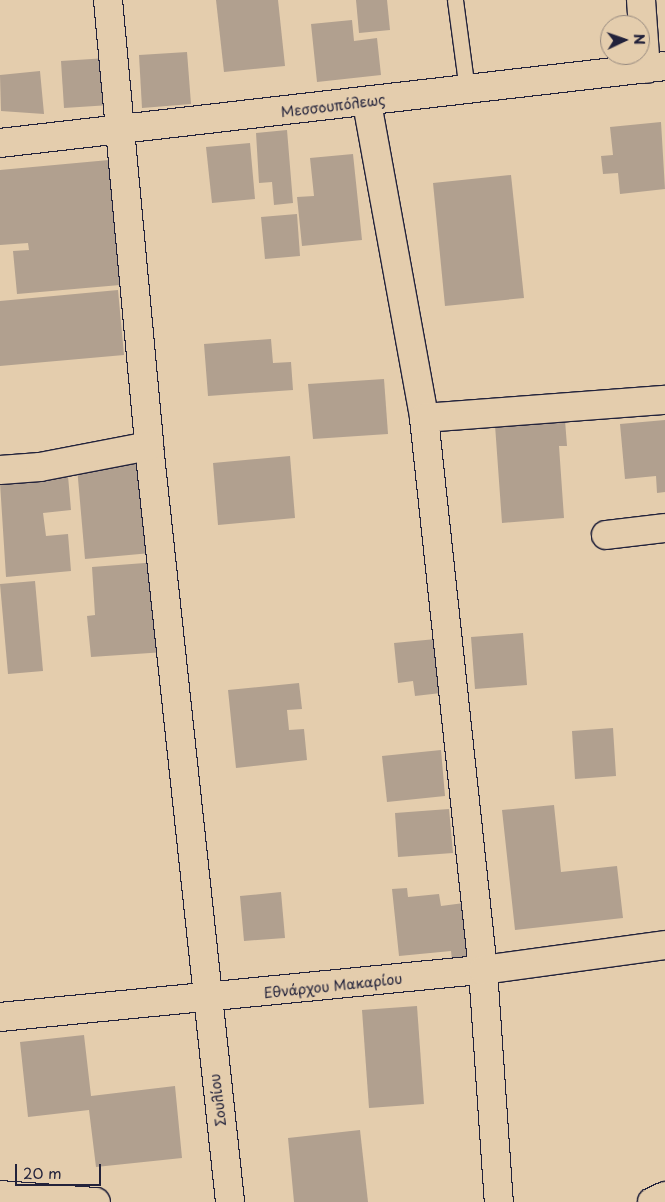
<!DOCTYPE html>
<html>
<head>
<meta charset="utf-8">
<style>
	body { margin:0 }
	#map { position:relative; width:665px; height:1202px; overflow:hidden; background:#e4cdad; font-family:"Playpen Sans",sans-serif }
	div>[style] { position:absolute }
	.building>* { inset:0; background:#b1a08f }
	.roads { filter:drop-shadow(1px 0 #22223b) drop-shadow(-1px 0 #22223b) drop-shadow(0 1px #22223b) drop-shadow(0 -1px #22223b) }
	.lane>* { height:15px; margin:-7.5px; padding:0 7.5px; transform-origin:7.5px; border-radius:7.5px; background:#e4cdad }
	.street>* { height:28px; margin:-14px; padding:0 14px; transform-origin:14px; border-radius:14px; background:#e4cdad }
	span { translate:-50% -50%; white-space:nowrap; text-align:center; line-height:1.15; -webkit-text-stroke:4px #e4cdad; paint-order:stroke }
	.street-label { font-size:14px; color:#22223b }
	.north { position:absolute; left:600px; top:15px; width:50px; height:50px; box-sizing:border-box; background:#e4cdad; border:1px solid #96897f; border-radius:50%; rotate:87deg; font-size:14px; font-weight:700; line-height:20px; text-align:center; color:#22223b }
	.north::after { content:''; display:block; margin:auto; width:18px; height:22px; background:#22223b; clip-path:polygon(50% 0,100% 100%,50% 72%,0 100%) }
	.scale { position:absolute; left:15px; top:1164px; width:86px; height:22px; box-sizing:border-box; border:2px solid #22223b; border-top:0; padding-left:6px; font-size:15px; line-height:18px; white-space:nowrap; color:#22223b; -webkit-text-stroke:4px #e4cdad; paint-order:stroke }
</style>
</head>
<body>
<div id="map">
	<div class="building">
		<i style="clip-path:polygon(216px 0,278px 0,285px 66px,224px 72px)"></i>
		<i style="clip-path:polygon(356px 0,387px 0,390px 30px,359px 33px)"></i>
		<i style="clip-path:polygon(352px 20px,354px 41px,377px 38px,381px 75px,317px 82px,311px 24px)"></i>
		<i style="clip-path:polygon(187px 52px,191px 104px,142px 108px,139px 55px)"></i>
		<i style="clip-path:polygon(107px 58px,110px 105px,64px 108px,61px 61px)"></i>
		<i style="clip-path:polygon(40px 71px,44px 114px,1px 111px,0 75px)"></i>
		<i style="clip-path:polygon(661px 122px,665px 189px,620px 194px,618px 173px,603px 174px,601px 156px,613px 155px,610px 127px)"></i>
		<i style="clip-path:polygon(287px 130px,293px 203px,274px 205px,272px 182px,259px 183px,256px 133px)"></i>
		<i style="clip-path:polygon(250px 143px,255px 199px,212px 203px,206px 147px)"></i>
		<i style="clip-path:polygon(353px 154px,362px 240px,302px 246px,297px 197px,314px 196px,310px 158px)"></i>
		<i style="clip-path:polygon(109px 160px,120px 285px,17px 294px,13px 251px,29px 250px,28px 243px,0 245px,0 170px)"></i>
		<i style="clip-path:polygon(511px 175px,524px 298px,445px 306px,433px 183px)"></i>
		<i style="clip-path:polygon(297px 214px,300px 256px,265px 259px,261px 217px)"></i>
		<i style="clip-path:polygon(118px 290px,124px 355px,0 366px,0 301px)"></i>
		<i style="clip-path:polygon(271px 339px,273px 363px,291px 362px,293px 390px,208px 396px,204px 344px)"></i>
		<i style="clip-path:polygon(384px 379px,388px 434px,313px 439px,308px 384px)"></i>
		<i style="clip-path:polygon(565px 420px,567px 446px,559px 446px,564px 518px,502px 523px,495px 425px)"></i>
		<i style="clip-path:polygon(665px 420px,665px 492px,657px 493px,656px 476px,625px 479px,620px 424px)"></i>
		<i style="clip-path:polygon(290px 456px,295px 518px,218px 525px,213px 463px)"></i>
		<i style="clip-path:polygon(143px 461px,151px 553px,85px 559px,77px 467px)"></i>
		<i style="clip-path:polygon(68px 476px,71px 510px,43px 513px,46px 536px,68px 534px,71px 571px,6px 577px,0 483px)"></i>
		<i style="clip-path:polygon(158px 562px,165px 652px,91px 657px,87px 616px,95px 615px,92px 567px)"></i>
		<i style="clip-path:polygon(35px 581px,43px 671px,8px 674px,0 584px)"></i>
		<i style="clip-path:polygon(523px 633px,527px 685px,475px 689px,471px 637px)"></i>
		<i style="clip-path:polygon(436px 639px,441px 693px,415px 696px,413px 681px,398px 683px,394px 643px)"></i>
		<i style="clip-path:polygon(299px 683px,302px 709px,287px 710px,289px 730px,304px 729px,307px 760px,236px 768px,228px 690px)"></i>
		<i style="clip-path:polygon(613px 728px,616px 776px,575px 779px,572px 731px)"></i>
		<i style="clip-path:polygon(441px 750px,445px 796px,387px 802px,382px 756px)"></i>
		<i style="clip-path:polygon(554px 805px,561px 872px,617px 866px,623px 918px,515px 930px,502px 810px)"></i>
		<i style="clip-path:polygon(449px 809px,453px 853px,398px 857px,395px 813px)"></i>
		<i style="clip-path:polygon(407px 888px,408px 897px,439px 894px,441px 906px,464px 903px,469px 958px,452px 960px,451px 951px,399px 956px,392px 889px)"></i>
		<i style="clip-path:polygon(281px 892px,285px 938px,244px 941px,240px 896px)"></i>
		<i style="clip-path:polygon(417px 1006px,424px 1104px,369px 1108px,362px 1010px)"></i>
		<i style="clip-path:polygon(84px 1035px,91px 1096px,175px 1086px,182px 1158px,96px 1167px,89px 1110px,28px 1117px,20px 1042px)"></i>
		<i style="clip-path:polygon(360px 1130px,368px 1202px,294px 1202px,288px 1138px)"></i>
	</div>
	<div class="roads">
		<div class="lane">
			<i style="left:455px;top:0;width:91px;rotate:82.4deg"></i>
		</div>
		<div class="street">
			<i style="left:108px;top:0;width:448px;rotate:84.7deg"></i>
			<i style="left:149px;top:446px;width:760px;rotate:83.88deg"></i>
			<i style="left:641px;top:0;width:69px;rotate:85.9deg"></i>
			<i style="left:367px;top:103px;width:320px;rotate:79.7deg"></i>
			<i style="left:424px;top:418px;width:555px;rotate:83.9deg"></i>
			<i style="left:483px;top:970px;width:233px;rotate:86.1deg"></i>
			<i style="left:0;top:143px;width:669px;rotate:-6.6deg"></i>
			<i style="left:424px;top:418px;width:242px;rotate:-4.3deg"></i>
			<i style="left:0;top:470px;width:40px;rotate:-4.3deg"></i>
			<i style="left:40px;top:467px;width:111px;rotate:-10.9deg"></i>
			<i style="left:606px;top:535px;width:59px;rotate:-6.8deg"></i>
			<i style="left:0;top:1017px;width:485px;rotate:-5.6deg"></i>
			<i style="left:483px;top:970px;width:184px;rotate:-7.8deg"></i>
			<i style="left:0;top:1195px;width:96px;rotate:4.2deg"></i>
			<i style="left:652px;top:1202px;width:14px;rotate:-25deg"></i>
		</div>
	</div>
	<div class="street-label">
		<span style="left:333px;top:106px;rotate:-7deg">Μεσσουπόλεως</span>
		<span style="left:333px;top:986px;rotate:-6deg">Εθνάρχου Μακαρίου</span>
		<span style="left:218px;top:1100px;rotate:-97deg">Σουλίου</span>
	</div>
	<div class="north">N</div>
	<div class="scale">20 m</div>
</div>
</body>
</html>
